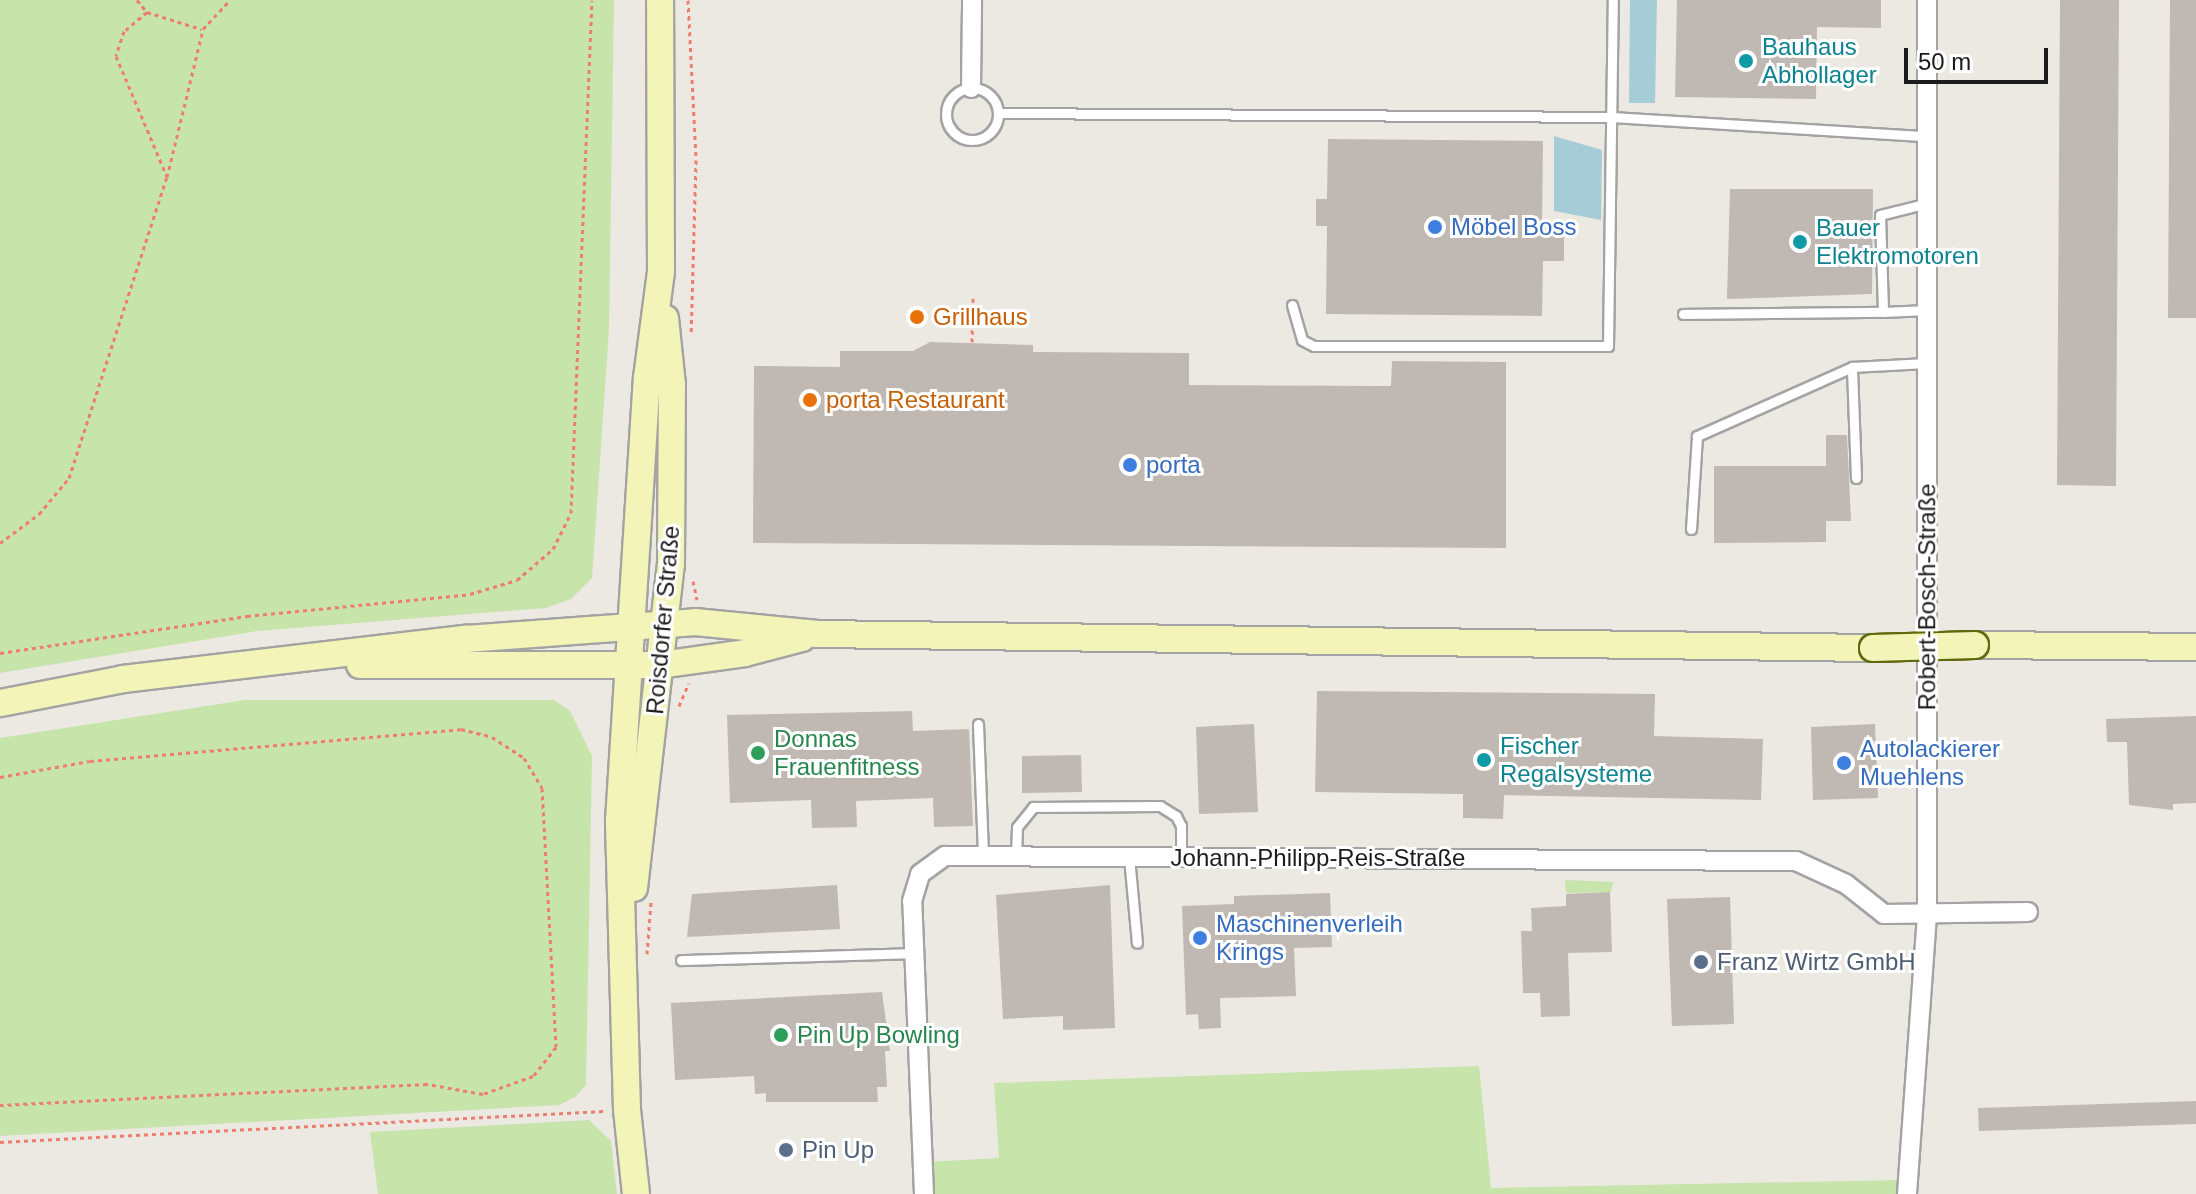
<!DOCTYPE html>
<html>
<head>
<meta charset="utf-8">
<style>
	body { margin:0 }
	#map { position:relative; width:2196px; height:1194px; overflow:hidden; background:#ece9e2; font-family:Helvetica,sans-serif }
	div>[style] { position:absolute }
	.grass>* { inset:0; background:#c7e4aa }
	.water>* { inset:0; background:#a5ccd7 }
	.building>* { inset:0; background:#c0b8b2 }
	.path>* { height:3px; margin-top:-1.5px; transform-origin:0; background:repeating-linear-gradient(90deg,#ef7c70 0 4px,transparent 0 8px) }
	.roads { filter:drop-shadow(2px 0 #a3a3a3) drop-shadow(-2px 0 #a3a3a3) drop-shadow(0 2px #a3a3a3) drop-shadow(0 -2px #a3a3a3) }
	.lane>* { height:9px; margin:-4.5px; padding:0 4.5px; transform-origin:4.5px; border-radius:4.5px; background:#fff }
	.lane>.ring { margin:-4.5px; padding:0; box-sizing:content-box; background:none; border:9px solid #fff; border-radius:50% }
	.street>* { height:18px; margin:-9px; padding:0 9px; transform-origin:9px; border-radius:9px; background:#fff }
	.secondary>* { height:26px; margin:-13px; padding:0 13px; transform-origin:13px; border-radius:13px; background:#f2f4b8 }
	.bridges { filter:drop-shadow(2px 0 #60690c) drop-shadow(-2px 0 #60690c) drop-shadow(0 2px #60690c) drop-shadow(0 -2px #60690c) }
	.secondary-bridge>* { height:26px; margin:-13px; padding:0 13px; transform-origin:13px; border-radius:13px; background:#f2f4b8 }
	.dots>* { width:22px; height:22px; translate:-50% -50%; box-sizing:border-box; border:4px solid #fff; border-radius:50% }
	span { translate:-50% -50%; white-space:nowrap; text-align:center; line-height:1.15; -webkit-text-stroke:6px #fff; paint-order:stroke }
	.culture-label { font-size:24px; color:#0d838f }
	.left { translate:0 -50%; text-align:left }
	.shop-label { font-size:24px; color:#366cbe }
	.food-label { font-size:24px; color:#c56008 }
	.street-label { font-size:24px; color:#1c1c1c }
	.leisure-label { font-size:24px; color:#27864d }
	.service-label { font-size:24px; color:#4e5e75 }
	.scale { position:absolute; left:1904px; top:48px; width:144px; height:36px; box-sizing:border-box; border:4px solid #1c1c1c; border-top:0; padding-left:10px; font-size:24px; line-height:28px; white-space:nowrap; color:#1c1c1c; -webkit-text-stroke:6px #fff; paint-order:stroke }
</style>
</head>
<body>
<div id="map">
	<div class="grass">
		<i style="clip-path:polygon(0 0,614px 0,609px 330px,592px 578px,571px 599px,546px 608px,257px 631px,0 673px)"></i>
		<i style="clip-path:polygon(245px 700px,554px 700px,570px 711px,592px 756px,586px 1085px,575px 1097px,559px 1105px,0 1136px,0 738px)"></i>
		<i style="clip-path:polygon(1565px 880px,1613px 882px,1611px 892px,1566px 893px)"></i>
		<i style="clip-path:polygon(1479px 1066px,1491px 1188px,1900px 1180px,1898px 1194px,929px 1194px,927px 1162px,999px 1158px,994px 1083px)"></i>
		<i style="clip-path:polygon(589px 1120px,611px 1141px,617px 1194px,378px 1194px,370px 1132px)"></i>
	</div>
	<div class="water">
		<i style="clip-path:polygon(1630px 0,1657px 0,1655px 103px,1629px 103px)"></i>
		<i style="clip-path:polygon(1554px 136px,1602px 150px,1601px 220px,1554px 211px)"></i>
	</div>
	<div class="building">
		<i style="clip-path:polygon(1677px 0,1881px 0,1881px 28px,1817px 27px,1816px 99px,1675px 97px)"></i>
		<i style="clip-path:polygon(2060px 0,2119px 0,2116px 486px,2057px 485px)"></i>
		<i style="clip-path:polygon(2170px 0,2196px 0,2196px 318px,2168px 318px)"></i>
		<i style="clip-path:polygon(1328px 139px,1543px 141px,1542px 228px,1564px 228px,1564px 261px,1543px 261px,1542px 316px,1326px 314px,1327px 226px,1316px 226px,1316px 199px,1327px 199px)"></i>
		<i style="clip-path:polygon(1730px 189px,1873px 189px,1872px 294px,1727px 299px)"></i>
		<i style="clip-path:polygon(930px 342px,1033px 345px,1033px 352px,1189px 353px,1189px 385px,1391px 386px,1392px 361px,1506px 362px,1506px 548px,753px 543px,754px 366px,840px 367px,840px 351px,913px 351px)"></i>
		<i style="clip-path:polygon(1826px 435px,1847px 435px,1851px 521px,1826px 521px,1826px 542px,1714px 543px,1714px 466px,1826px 466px)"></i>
		<i style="clip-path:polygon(1317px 691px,1655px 694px,1654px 736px,1763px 739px,1761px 800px,1504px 795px,1503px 819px,1463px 818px,1463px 794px,1315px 792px)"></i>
		<i style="clip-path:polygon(912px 711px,913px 731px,969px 729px,973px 826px,934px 827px,933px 798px,856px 801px,857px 827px,812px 828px,811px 800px,730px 803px,727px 715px)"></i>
		<i style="clip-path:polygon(2196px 716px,2196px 803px,2173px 804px,2173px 810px,2129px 805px,2127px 742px,2107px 742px,2106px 719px)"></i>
		<i style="clip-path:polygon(1254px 724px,1258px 812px,1199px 814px,1196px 727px)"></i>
		<i style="clip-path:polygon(1875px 724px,1878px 798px,1813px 800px,1811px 727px)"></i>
		<i style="clip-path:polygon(1081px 755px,1082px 792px,1022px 793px,1022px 756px)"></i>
		<i style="clip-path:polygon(837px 885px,840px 929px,687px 937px,692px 894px)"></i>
		<i style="clip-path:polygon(1110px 885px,1115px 1028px,1063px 1030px,1063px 1016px,1003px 1019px,996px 895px)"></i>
		<i style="clip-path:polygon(1610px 892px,1612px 952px,1568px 953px,1570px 1016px,1541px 1017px,1540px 993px,1523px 993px,1521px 931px,1532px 931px,1531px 908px,1566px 906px,1566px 894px)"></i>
		<i style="clip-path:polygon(1330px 893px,1332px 947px,1294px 948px,1296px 996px,1220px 998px,1221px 1028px,1199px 1029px,1198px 1014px,1186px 1015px,1182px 906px,1234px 904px,1234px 896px)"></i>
		<i style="clip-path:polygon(1730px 897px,1734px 1024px,1672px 1026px,1667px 899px)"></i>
		<i style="clip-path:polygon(882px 992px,890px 1051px,885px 1051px,887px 1087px,877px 1087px,878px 1102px,766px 1102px,766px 1093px,755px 1094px,754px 1076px,675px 1080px,671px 1003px)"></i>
		<i style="clip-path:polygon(2196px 1101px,2196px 1124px,1979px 1131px,1978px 1108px)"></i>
	</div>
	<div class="path">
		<i style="left:137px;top:0;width:16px;rotate:50deg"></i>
		<i style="left:147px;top:12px;width:30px;rotate:140deg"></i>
		<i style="left:124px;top:31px;width:26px;rotate:108deg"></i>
		<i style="left:116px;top:56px;width:131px;rotate:67.1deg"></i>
		<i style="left:688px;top:0;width:160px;rotate:87.1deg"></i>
		<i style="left:696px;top:160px;width:174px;rotate:91.6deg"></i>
		<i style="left:147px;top:12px;width:57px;rotate:17.5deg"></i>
		<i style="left:972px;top:342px;width:44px;rotate:-88.7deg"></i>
		<i style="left:0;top:543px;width:49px;rotate:-36.6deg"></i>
		<i style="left:39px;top:514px;width:47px;rotate:-50.2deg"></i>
		<i style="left:69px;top:478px;width:317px;rotate:-72deg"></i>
		<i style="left:167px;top:177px;width:152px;rotate:-76.3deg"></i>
		<i style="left:203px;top:29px;width:40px;rotate:-47deg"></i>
		<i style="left:693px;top:581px;width:19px;rotate:78deg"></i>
		<i style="left:0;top:653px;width:250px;rotate:-8.5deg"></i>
		<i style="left:247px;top:616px;width:224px;rotate:-5.6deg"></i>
		<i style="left:470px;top:594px;width:49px;rotate:-16.6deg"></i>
		<i style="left:517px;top:580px;width:48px;rotate:-40.7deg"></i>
		<i style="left:553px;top:549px;width:40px;rotate:-63.4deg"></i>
		<i style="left:571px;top:513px;width:513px;rotate:-87.66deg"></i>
		<i style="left:679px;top:706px;width:25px;rotate:-67deg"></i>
		<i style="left:0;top:777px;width:91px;rotate:-10.1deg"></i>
		<i style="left:90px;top:761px;width:372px;rotate:-4.9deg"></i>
		<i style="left:461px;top:729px;width:32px;rotate:14deg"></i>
		<i style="left:492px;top:737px;width:38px;rotate:33deg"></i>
		<i style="left:524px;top:758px;width:35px;rotate:59deg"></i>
		<i style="left:542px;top:788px;width:259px;rotate:86.9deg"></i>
		<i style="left:556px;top:1047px;width:37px;rotate:128deg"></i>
		<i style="left:533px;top:1076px;width:53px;rotate:160.2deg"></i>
		<i style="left:483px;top:1094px;width:57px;rotate:-169.9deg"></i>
		<i style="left:427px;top:1084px;width:428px;rotate:177.2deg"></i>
		<i style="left:647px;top:954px;width:52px;rotate:-85.6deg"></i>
		<i style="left:0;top:1142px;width:604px;rotate:-2.94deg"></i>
	</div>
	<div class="roads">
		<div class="lane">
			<i class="ring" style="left:946px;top:88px;width:43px;height:43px"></i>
			<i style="left:998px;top:113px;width:614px;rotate:0.37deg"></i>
			<i style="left:1612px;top:117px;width:314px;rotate:3.5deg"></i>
			<i style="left:1924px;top:204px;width:45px;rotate:166deg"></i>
			<i style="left:1880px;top:215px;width:97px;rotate:88.2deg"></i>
			<i style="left:1883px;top:312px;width:44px;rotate:-2.6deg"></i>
			<i style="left:1292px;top:305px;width:36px;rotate:74deg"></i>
			<i style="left:1302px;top:340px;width:13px;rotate:27deg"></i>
			<i style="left:1314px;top:346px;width:294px"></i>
			<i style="left:1608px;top:346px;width:346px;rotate:-89.2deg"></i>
			<i style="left:1683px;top:314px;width:200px;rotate:-0.6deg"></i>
			<i style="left:1856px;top:478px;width:111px;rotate:-92.1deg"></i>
			<i style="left:1852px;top:367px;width:74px;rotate:-3.1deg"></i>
			<i style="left:1691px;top:529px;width:93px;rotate:-86.3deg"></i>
			<i style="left:1697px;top:436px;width:170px;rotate:-24deg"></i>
			<i style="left:978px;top:724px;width:132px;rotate:87.8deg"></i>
			<i style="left:1016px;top:856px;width:29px;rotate:-88deg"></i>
			<i style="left:1017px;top:827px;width:26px;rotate:-51deg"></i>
			<i style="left:1033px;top:807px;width:127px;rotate:-0.5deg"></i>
			<i style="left:1160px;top:806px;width:19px;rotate:32deg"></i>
			<i style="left:1176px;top:816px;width:11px;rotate:63deg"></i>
			<i style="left:1181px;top:826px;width:31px;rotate:90deg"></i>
			<i style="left:1129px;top:857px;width:86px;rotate:84.7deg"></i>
			<i style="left:681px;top:960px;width:232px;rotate:-1.7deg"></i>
		</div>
		<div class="street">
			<i style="left:971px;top:88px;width:88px;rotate:-89.3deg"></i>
			<i style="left:924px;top:1194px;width:293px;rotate:-92.3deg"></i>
			<i style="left:912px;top:901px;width:28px;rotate:-73deg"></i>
			<i style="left:920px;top:874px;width:31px;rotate:-36deg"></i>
			<i style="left:945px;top:856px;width:851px;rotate:0.34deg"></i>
			<i style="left:1796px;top:861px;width:55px;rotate:24.7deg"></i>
			<i style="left:1846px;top:884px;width:48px;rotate:38.3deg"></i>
			<i style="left:1884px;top:914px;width:144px;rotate:-0.8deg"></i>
			<i style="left:1907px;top:1194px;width:281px;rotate:-85.9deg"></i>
			<i style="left:1927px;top:914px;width:914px;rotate:-90deg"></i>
		</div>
		<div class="secondary">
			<i style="left:1975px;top:645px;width:221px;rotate:0.5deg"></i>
			<i style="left:360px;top:665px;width:300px"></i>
			<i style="left:660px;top:665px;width:86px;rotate:-8deg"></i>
			<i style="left:745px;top:653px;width:59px;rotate:-14.7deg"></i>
			<i style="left:0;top:703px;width:125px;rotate:-11deg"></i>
			<i style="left:123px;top:679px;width:345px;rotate:-6.7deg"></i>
			<i style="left:466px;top:639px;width:230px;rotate:-4.2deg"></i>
			<i style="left:695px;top:622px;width:123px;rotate:5.6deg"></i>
			<i style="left:817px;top:634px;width:1056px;rotate:0.76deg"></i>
			<i style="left:634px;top:888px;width:326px;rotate:-83.5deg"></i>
			<i style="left:671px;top:564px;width:179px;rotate:-89.7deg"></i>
			<i style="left:672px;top:385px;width:67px;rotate:-96deg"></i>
			<i style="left:636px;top:1194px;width:84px;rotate:-96.1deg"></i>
			<i style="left:627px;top:1110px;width:289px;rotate:-91.6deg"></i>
			<i style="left:619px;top:821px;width:444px;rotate:-86.4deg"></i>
			<i style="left:647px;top:378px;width:108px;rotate:-82.5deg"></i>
			<i style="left:661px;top:271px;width:271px;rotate:-90.2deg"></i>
		</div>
	</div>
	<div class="bridges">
		<div class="secondary-bridge">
			<i style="left:1873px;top:648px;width:102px;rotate:-1.7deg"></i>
		</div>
	</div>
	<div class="dots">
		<i style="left:1746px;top:61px;background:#0f9aa8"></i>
		<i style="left:1435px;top:227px;background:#3f7fe0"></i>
		<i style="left:1800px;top:242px;background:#0f9aa8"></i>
		<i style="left:917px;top:317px;background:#e8710a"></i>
		<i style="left:810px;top:400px;background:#e8710a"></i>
		<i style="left:1130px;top:465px;background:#3f7fe0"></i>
		<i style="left:758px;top:753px;background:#2e9e5b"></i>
		<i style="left:1484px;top:760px;background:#0f9aa8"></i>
		<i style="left:1844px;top:763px;background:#3f7fe0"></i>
		<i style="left:1200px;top:938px;background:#3f7fe0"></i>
		<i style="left:1701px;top:962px;background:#5c6f8a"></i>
		<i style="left:781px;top:1035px;background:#2e9e5b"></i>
		<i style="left:786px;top:1150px;background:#5c6f8a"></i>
	</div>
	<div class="culture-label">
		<span class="left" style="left:1762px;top:61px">Bauhaus<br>Abhollager</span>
		<span class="left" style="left:1816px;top:242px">Bauer<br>Elektromotoren</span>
		<span class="left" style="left:1500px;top:760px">Fischer<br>Regalsysteme</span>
	</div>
	<div class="shop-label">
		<span class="left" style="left:1451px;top:227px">Möbel Boss</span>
		<span class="left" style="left:1146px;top:465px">porta</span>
		<span class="left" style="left:1860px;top:763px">Autolackierer<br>Muehlens</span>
		<span class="left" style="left:1216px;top:938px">Maschinenverleih<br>Krings</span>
	</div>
	<div class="food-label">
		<span class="left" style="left:933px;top:317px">Grillhaus</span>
		<span class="left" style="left:826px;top:400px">porta Restaurant</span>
	</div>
	<div class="street-label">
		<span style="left:1927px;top:597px;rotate:-90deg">Robert-Bosch-Straße</span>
		<span style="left:663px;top:620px;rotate:-85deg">Roisdorfer Straße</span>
		<span style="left:1318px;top:858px">Johann-Philipp-Reis-Straße</span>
	</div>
	<div class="leisure-label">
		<span class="left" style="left:774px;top:753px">Donnas<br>Frauenfitness</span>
		<span class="left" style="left:797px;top:1035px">Pin Up Bowling</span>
	</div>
	<div class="service-label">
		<span class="left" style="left:1717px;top:962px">Franz Wirtz GmbH</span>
		<span class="left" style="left:802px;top:1150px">Pin Up</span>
	</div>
	<div class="scale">50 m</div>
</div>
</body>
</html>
